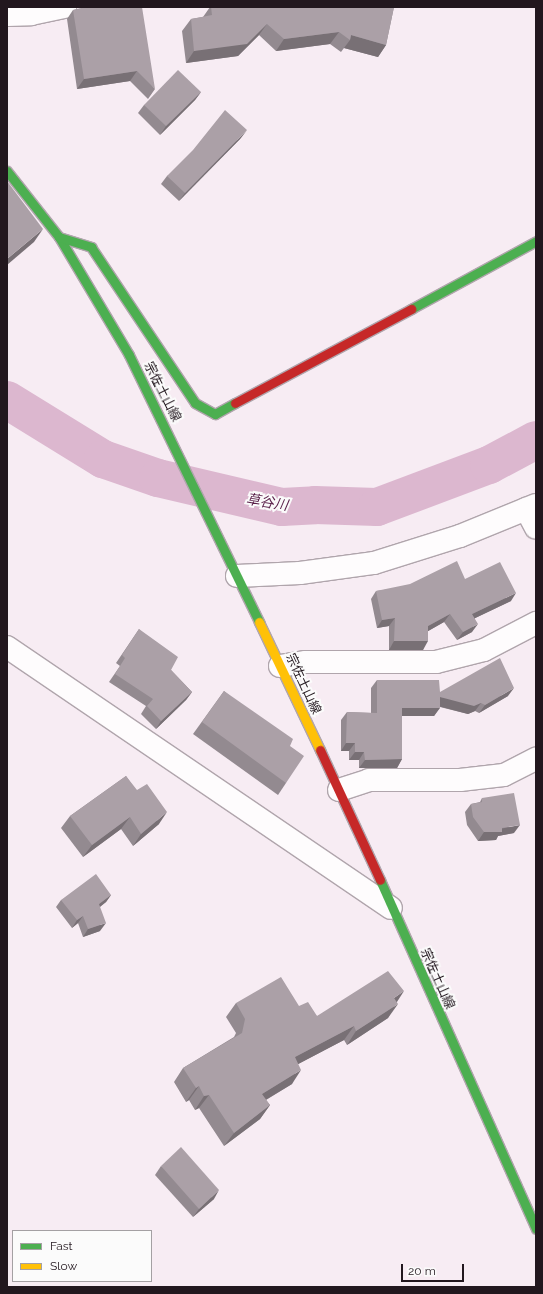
<!DOCTYPE html>
<html>
<head>
<meta charset="utf-8">
<style>
	body { margin:0 }
	#map { position:relative; width:543px; height:1294px; overflow:hidden; background:#f7ecf3; font-family:Raleway,"Noto Sans JP",sans-serif }
	div>[style] { position:absolute }
	.river>* { height:38px; margin:-19px; padding:0 19px; transform-origin:19px; border-radius:19px; background:#dcb7cf }
	.roads { filter:drop-shadow(1px 0 #b0a5ac) drop-shadow(-1px 0 #b0a5ac) drop-shadow(0 1px #b0a5ac) drop-shadow(0 -1px #b0a5ac) }
	.street>* { height:22px; margin:-11px; padding:0 11px; transform-origin:11px; border-radius:11px; background:#fefcfd }
	.fast>* { height:9px; margin:-4.5px; padding:0 4.5px; transform-origin:4.5px; border-radius:4.5px; background:#4caf50 }
	.slow>* { height:9px; margin:-4.5px; padding:0 4.5px; transform-origin:4.5px; border-radius:4.5px; background:#ffc107 }
	.jam>* { height:9px; margin:-4.5px; padding:0 4.5px; transform-origin:4.5px; border-radius:4.5px; background:#c62828 }
	.wall>* { inset:0; background:#938a90 }
	.shaded-wall>* { inset:0; background:#787075 }
	.building>* { inset:0; background:#aba0a7 }
	span { translate:-50% -50%; white-space:nowrap; text-align:center; line-height:1.15; -webkit-text-stroke:4px #fbfbfb; paint-order:stroke }
	.street-label { font-size:13px; color:#22171e }
	.water-label { font-size:14px; color:#581e48; font-style:italic }
	.frame { position:absolute; inset:0; border:8px solid #22171e; pointer-events:none }
	.legend { position:absolute; left:12px; top:1230px; width:140px; height:52px; box-sizing:border-box; background:#fbfbfb; border:1px solid #a4a0a3; margin:0; padding:5px 7px; list-style:none; font-size:12px; color:#22171e }
	.legend li { display:flex; align-items:center; gap:8px; height:20px }
	.legend b { width:20px; border:1px solid #a4a0a3 }
	.scale { position:absolute; left:401px; top:1264px; width:63px; height:18px; box-sizing:border-box; border:2px solid #22171e; border-top:0; padding-left:5px; font-size:12px; line-height:14px; white-space:nowrap; color:#22171e; -webkit-text-stroke:3px #fbfbfb; paint-order:stroke }
</style>
</head>
<body>
<div id="map">
	<div class="river">
		<i style="left:7px;top:400px;width:113px;rotate:31.6deg"></i>
		<i style="left:103px;top:459px;width:58px;rotate:19.1deg"></i>
		<i style="left:158px;top:478px;width:127px;rotate:13.2deg"></i>
		<i style="left:282px;top:507px;width:33px;rotate:-3deg"></i>
		<i style="left:315px;top:505px;width:62px;rotate:1.8deg"></i>
		<i style="left:377px;top:507px;width:120px;rotate:-20.6deg"></i>
		<i style="left:489px;top:465px;width:53px;rotate:-28deg"></i>
	</div>
	<div class="roads">
		<div class="street">
			<i style="left:7px;top:15px;width:24px;rotate:-2deg"></i>
			<i style="left:31px;top:14px;width:35px;rotate:-12deg"></i>
			<i style="left:526px;top:509px;width:21px;rotate:62deg"></i>
			<i style="left:237px;top:576px;width:63px;rotate:-2.7deg"></i>
			<i style="left:300px;top:573px;width:75px;rotate:-7.7deg"></i>
			<i style="left:374px;top:563px;width:90px;rotate:-17.4deg"></i>
			<i style="left:460px;top:536px;width:82px;rotate:-22.2deg"></i>
			<i style="left:7px;top:647px;width:464px;rotate:34.2deg"></i>
			<i style="left:280px;top:666px;width:26px;rotate:-9deg"></i>
			<i style="left:306px;top:662px;width:130px"></i>
			<i style="left:436px;top:662px;width:49px;rotate:-14deg"></i>
			<i style="left:484px;top:650px;width:59px;rotate:-27.4deg"></i>
			<i style="left:339px;top:790px;width:32px;rotate:-18deg"></i>
			<i style="left:369px;top:780px;width:91px"></i>
			<i style="left:460px;top:780px;width:44px;rotate:-6.5deg"></i>
			<i style="left:504px;top:775px;width:36px;rotate:-27deg"></i>
		</div>
		<div class="fast">
			<i style="left:7px;top:171px;width:84px;rotate:51.8deg"></i>
			<i style="left:59px;top:237px;width:137px;rotate:59.3deg"></i>
			<i style="left:129px;top:355px;width:297px;rotate:64deg"></i>
			<i style="left:59px;top:237px;width:34px;rotate:17deg"></i>
			<i style="left:91px;top:247px;width:187px;rotate:56.3deg"></i>
			<i style="left:195px;top:403px;width:23px;rotate:29deg"></i>
			<i style="left:215px;top:414px;width:23px;rotate:-29deg"></i>
			<i style="left:411px;top:309px;width:142px;rotate:-28.5deg"></i>
			<i style="left:380px;top:880px;width:382px;rotate:65.9deg"></i>
		</div>
		<div class="slow">
			<i style="left:259px;top:622px;width:142px;rotate:64.5deg"></i>
		</div>
		<div class="jam">
			<i style="left:235px;top:403px;width:200px;rotate:-28.1deg"></i>
			<i style="left:320px;top:750px;width:143px;rotate:65.2deg"></i>
		</div>
	</div>
	<div class="wall">
		<i style="clip-path:polygon(87px 7px,155px 89px,148px 99px,130px 81px,77px 89px,67px 19px,73px 10px)"></i>
		<i style="clip-path:polygon(210px 7px,394px 7px,386px 45px,378px 57px,344px 48px,341px 52px,330px 44px,276px 51px,259px 35px,238px 56px,186px 63px,182px 31px,191px 19px,203px 17px)"></i>
		<i style="clip-path:polygon(201px 92px,195px 100px,160px 135px,138px 113px,144px 105px)"></i>
		<i style="clip-path:polygon(241px 138px,179px 201px,161px 184px,167px 176px)"></i>
		<i style="clip-path:polygon(465px 579px,511px 601px,475px 618px,472px 632px,457px 640px,444px 622px,428px 631px,423px 650px,389px 650px,389px 626px,377px 628px,371px 599px,376px 591px)"></i>
		<i style="clip-path:polygon(139px 629px,171px 670px,192px 692px,186px 700px,156px 729px,141px 714px,146px 706px,109px 682px,120px 666px,116px 663px)"></i>
		<i style="clip-path:polygon(377px 680px,440px 692px,508px 696px,479px 713px,475px 711px,468px 714px,440px 707px,434px 716px,402px 716px,402px 759px,397px 768px,359px 768px,359px 760px,349px 760px,349px 751px,341px 751px,341px 720px,347px 712px,371px 713px,371px 688px)"></i>
		<i style="clip-path:polygon(224px 691px,290px 746px,286px 783px,278px 795px,193px 734px)"></i>
		<i style="clip-path:polygon(126px 776px,159px 824px,133px 846px,121px 829px,83px 857px,61px 828px,70px 816px)"></i>
		<i style="clip-path:polygon(482px 798px,514px 833px,498px 836px,496px 840px,478px 841px,467px 825px,465px 812px,471px 804px,480px 802px)"></i>
		<i style="clip-path:polygon(111px 895px,106px 902px,100px 907px,100px 931px,83px 937px,78px 923px,72px 928px,56px 907px,61px 900px)"></i>
		<i style="clip-path:polygon(396px 1002px,388px 1018px,347px 1045px,344px 1040px,298px 1064px,292px 1084px,266px 1100px,270px 1105px,260px 1119px,224px 1146px,199px 1108px,195px 1110px,189px 1100px,186px 1102px,174px 1082px,183px 1068px,234px 1037px,236px 1033px,226px 1017px,236px 1003px,299px 1006px,317px 1016px)"></i>
		<i style="clip-path:polygon(161px 1166px,214px 1199px,193px 1217px,155px 1175px)"></i>
	</div>
	<div class="shaded-wall">
		<i style="clip-path:polygon(267px 24px,259px 35px,238px 56px,186px 63px,194px 51px)"></i>
		<i style="clip-path:polygon(339px 32px,330px 44px,276px 51px,284px 39px)"></i>
		<i style="clip-path:polygon(351px 35px,386px 45px,378px 57px,344px 48px,350px 40px)"></i>
		<i style="clip-path:polygon(137px 71px,130px 81px,77px 89px,84px 79px)"></i>
		<i style="clip-path:polygon(201px 92px,195px 100px,160px 135px,166px 126px)"></i>
		<i style="clip-path:polygon(247px 130px,241px 138px,179px 201px,185px 193px)"></i>
		<i style="clip-path:polygon(43px 229px,34px 242px,7px 265px,7px 259px)"></i>
		<i style="clip-path:polygon(516px 593px,511px 601px,467px 622px,472px 614px)"></i>
		<i style="clip-path:polygon(450px 614px,444px 622px,423px 634px,428px 626px)"></i>
		<i style="clip-path:polygon(395px 618px,389px 626px,377px 628px,382px 620px)"></i>
		<i style="clip-path:polygon(478px 624px,472px 632px,457px 640px,463px 632px)"></i>
		<i style="clip-path:polygon(394px 641px,428px 641px,423px 650px,389px 650px)"></i>
		<i style="clip-path:polygon(514px 688px,508px 696px,479px 713px,485px 705px)"></i>
		<i style="clip-path:polygon(192px 692px,186px 700px,156px 729px,161px 721px)"></i>
		<i style="clip-path:polygon(440px 697px,481px 703px,475px 711px,468px 714px,434px 705px)"></i>
		<i style="clip-path:polygon(402px 708px,440px 708px,434px 716px,397px 716px)"></i>
		<i style="clip-path:polygon(346px 743px,355px 743px,349px 751px,341px 751px)"></i>
		<i style="clip-path:polygon(355px 752px,364px 752px,359px 760px,349px 760px)"></i>
		<i style="clip-path:polygon(402px 759px,397px 768px,359px 768px,365px 760px)"></i>
		<i style="clip-path:polygon(167px 812px,159px 824px,133px 846px,141px 834px)"></i>
		<i style="clip-path:polygon(130px 817px,121px 829px,83px 857px,92px 845px)"></i>
		<i style="clip-path:polygon(520px 825px,514px 833px,498px 836px,496px 840px,478px 841px,484px 832px)"></i>
		<i style="clip-path:polygon(111px 895px,106px 902px,93px 912px,99px 904px)"></i>
		<i style="clip-path:polygon(83px 916px,78px 923px,72px 928px,77px 920px)"></i>
		<i style="clip-path:polygon(106px 923px,100px 931px,83px 937px,88px 929px)"></i>
		<i style="clip-path:polygon(404px 991px,395px 1005px,394px 998px)"></i>
		<i style="clip-path:polygon(398px 1004px,388px 1018px,347px 1045px,356px 1031px)"></i>
		<i style="clip-path:polygon(354px 1026px,344px 1040px,285px 1071px,295px 1057px)"></i>
		<i style="clip-path:polygon(301px 1070px,292px 1084px,252px 1108px,262px 1094px)"></i>
		<i style="clip-path:polygon(199px 1086px,189px 1100px,186px 1102px,196px 1088px)"></i>
		<i style="clip-path:polygon(209px 1095px,199px 1108px,195px 1110px,204px 1096px)"></i>
		<i style="clip-path:polygon(270px 1105px,260px 1119px,224px 1146px,234px 1133px)"></i>
		<i style="clip-path:polygon(219px 1190px,214px 1199px,193px 1217px,199px 1209px)"></i>
	</div>
	<div class="building">
		<i style="clip-path:polygon(87px 7px,142px 7px,155px 89px,137px 71px,84px 79px,73px 10px)"></i>
		<i style="clip-path:polygon(211px 7px,394px 7px,386px 45px,351px 35px,350px 40px,339px 32px,284px 39px,267px 24px,247px 44px,194px 51px,191px 19px,212px 15px)"></i>
		<i style="clip-path:polygon(178px 70px,201px 92px,166px 126px,144px 105px)"></i>
		<i style="clip-path:polygon(225px 110px,247px 130px,185px 193px,167px 176px,193px 150px)"></i>
		<i style="clip-path:polygon(7px 181px,43px 229px,7px 259px)"></i>
		<i style="clip-path:polygon(457px 561px,465px 579px,500px 562px,516px 593px,472px 614px,478px 624px,463px 632px,450px 614px,428px 626px,428px 641px,394px 641px,395px 618px,382px 620px,376px 591px,410px 584px)"></i>
		<i style="clip-path:polygon(139px 629px,178px 657px,171px 670px,192px 692px,161px 721px,147px 706px,153px 699px,115px 674px,125px 658px,122px 655px)"></i>
		<i style="clip-path:polygon(500px 658px,514px 688px,485px 705px,481px 703px,474px 706px,440px 697px,440px 708px,402px 708px,402px 759px,365px 760px,364px 752px,355px 752px,355px 743px,346px 743px,347px 712px,377px 713px,377px 680px,439px 680px,440px 692px)"></i>
		<i style="clip-path:polygon(224px 691px,293px 739px,290px 746px,304px 756px,286px 783px,202px 722px)"></i>
		<i style="clip-path:polygon(126px 776px,137px 790px,147px 784px,167px 812px,141px 834px,130px 817px,92px 845px,70px 816px)"></i>
		<i style="clip-path:polygon(514px 793px,520px 825px,502px 828px,502px 832px,484px 832px,473px 817px,471px 804px,482px 802px,482px 798px)"></i>
		<i style="clip-path:polygon(96px 874px,111px 895px,99px 904px,106px 923px,88px 929px,83px 916px,77px 920px,61px 900px)"></i>
		<i style="clip-path:polygon(388px 971px,404px 991px,394px 998px,398px 1004px,356px 1031px,354px 1026px,295px 1057px,301px 1070px,262px 1094px,270px 1105px,234px 1133px,209px 1095px,204px 1096px,199px 1086px,196px 1088px,183px 1068px,242px 1033px,245px 1019px,236px 1003px,281px 977px,299px 1006px,308px 1002px,317px 1016px)"></i>
		<i style="clip-path:polygon(181px 1147px,219px 1190px,199px 1209px,161px 1166px)"></i>
	</div>
	<div class="street-label">
		<span style="left:162px;top:392px;rotate:63deg">宗佐土山線</span>
		<span style="left:303px;top:684px;rotate:65deg">宗佐土山線</span>
		<span style="left:437px;top:979px;rotate:66deg">宗佐土山線</span>
	</div>
	<div class="water-label">
		<span style="left:267px;top:502px;rotate:9deg">草谷川</span>
	</div>
	<div class="frame"></div>
	<ul class="legend">
	<li><b style="height:5px;background:#4caf50"></b>Fast</li>
	<li><b style="height:5px;background:#ffc107"></b>Slow</li>
	</ul>
	<div class="scale">20 m</div>
</div>
</body>
</html>
